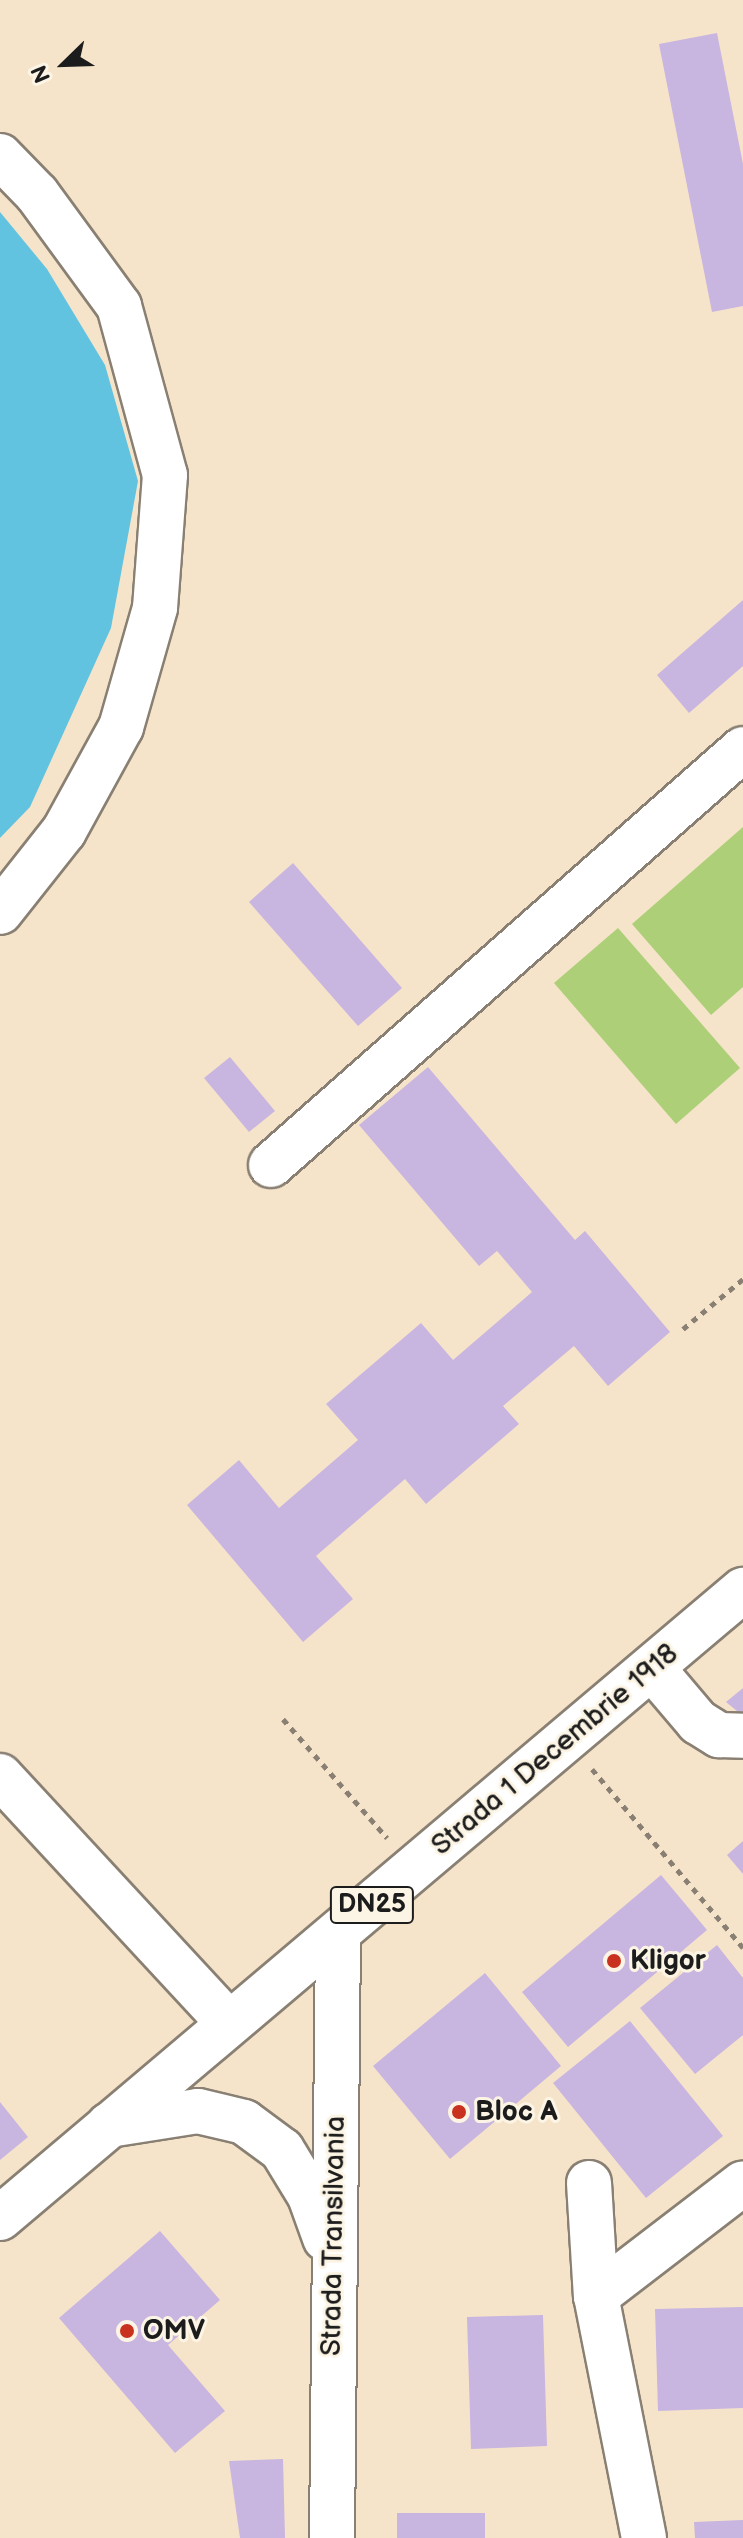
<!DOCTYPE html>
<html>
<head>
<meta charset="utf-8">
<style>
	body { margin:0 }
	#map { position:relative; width:743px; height:2538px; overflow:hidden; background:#f6e4ca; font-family:"Balsamiq Sans",sans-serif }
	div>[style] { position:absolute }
	.green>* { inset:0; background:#accf78 }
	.water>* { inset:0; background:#61c3df }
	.building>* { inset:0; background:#c8b5e0 }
	.path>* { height:5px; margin-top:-2.5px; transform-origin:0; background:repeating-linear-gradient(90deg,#898073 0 6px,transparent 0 12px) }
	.roads { filter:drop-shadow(2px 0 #898073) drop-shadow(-2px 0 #898073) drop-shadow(0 2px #898073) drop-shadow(0 -2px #898073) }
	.minor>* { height:44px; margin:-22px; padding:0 22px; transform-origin:22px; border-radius:22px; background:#fff }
	.major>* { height:44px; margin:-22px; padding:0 22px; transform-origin:22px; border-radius:22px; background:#fff }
	.dots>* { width:22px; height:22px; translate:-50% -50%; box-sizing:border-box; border:4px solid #fcf5e5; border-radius:50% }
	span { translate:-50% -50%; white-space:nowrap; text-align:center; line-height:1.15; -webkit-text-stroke:6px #fcf5e5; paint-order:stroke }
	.shield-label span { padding:2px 6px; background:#fcf5e5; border:2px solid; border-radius:6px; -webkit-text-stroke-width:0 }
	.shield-label { font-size:26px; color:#1c1c1c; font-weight:700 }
	.street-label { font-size:28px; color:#1c1c1c }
	.poi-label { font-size:28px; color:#1c1c1c; font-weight:700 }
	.left { translate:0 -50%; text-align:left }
	.north { position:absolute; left:24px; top:24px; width:80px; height:80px; -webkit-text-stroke:6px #fcf5e5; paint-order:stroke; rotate:247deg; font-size:22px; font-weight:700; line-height:32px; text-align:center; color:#1c1c1c }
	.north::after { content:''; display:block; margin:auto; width:28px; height:36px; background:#1c1c1c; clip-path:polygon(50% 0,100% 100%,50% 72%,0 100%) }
</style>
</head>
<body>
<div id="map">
	<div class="green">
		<i style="clip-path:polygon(743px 827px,743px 987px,711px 1015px,632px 924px)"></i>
		<i style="clip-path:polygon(618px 928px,740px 1068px,676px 1124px,554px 983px)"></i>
	</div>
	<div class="water">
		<i style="clip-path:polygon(0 212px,47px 269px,105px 365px,138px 481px,111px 628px,30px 807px,0 838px)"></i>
	</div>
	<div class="building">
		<i style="clip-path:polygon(717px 33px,743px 164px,743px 306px,712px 312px,659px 44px)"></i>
		<i style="clip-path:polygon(743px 600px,743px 666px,689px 713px,657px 675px)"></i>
		<i style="clip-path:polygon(293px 863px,402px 988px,358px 1026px,249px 902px)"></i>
		<i style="clip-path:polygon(230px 1057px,275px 1111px,249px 1132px,204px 1078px)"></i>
		<i style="clip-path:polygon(428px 1067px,575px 1240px,585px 1231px,670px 1332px,608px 1386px,574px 1346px,503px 1406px,519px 1424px,426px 1504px,405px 1479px,316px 1556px,353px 1599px,303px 1642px,187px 1505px,239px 1460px,279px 1508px,358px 1440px,326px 1404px,421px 1323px,453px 1360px,532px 1292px,497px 1251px,479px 1266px,359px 1125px)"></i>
		<i style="clip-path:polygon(743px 1688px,743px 1716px,726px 1702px)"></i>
		<i style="clip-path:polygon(743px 1841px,743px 1874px,727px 1855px)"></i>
		<i style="clip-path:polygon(661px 1875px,707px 1930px,568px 2047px,522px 1992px)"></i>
		<i style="clip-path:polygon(717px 1945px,743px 1978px,743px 2035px,695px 2074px,640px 2008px)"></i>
		<i style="clip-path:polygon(485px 1973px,561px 2066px,450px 2159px,373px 2066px)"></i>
		<i style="clip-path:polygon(630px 2021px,723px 2136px,646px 2198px,553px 2083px)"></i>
		<i style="clip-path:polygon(0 2102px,28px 2137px,0 2160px)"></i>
		<i style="clip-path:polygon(160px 2231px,220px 2300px,168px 2345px,225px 2411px,175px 2453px,59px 2318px)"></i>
		<i style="clip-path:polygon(743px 2307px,743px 2408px,658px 2411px,655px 2309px)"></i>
		<i style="clip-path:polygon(543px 2315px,547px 2446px,471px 2449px,467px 2317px)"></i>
		<i style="clip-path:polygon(283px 2459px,285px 2538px,240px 2538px,229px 2461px)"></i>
		<i style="clip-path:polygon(397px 2513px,485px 2513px,485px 2538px,397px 2538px)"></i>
		<i style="clip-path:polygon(743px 2520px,743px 2538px,695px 2538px,694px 2522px)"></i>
	</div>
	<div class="path">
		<i style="left:683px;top:1329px;width:78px;rotate:-39.8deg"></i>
		<i style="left:283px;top:1719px;width:158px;rotate:48.8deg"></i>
		<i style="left:592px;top:1769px;width:234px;rotate:49.8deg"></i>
	</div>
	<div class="roads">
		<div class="minor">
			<i style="left:0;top:156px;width:53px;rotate:45.8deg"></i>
			<i style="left:37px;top:194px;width:139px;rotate:53.8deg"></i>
			<i style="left:119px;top:306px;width:175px;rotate:74.8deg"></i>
			<i style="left:165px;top:475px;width:133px;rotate:94.3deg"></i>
			<i style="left:155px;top:608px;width:124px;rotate:105.9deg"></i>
			<i style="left:121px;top:727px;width:119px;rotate:118.7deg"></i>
			<i style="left:64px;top:831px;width:103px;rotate:128.3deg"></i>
			<i style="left:271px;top:1165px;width:629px;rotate:-41.39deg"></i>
			<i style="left:653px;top:1669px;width:70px;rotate:49.7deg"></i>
			<i style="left:698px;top:1722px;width:25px;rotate:32deg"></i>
			<i style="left:719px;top:1735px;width:24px;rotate:2deg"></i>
			<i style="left:0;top:1776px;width:337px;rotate:47.2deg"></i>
			<i style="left:589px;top:2183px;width:113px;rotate:86.5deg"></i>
			<i style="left:644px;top:2538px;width:247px;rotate:-101.2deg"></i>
			<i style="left:596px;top:2296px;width:185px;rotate:-37.5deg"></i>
		</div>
		<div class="major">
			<i style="left:109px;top:2125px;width:90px;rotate:-8.9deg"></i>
			<i style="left:198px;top:2111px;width:47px;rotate:13.4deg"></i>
			<i style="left:244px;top:2122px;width:47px;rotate:36.4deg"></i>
			<i style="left:282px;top:2150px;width:54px;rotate:58.7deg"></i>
			<i style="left:310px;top:2196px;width:45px;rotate:70.3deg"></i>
			<i style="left:0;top:2218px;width:973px;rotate:-40.21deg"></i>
			<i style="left:332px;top:2538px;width:603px;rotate:-89.43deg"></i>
		</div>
	</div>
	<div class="dots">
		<i style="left:614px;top:1961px;background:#c8321e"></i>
		<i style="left:459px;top:2112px;background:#c8321e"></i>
		<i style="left:127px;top:2331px;background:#c8321e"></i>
	</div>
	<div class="shield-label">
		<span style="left:372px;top:1905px">DN25</span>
	</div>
	<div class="street-label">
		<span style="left:555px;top:1750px;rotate:-40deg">Strada 1 Decembrie 1918</span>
		<span style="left:334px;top:2236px;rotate:-89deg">Strada Transilvania</span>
	</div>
	<div class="poi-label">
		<span class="left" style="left:630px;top:1961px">Kligor</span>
		<span class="left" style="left:475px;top:2112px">Bloc A</span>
		<span class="left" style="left:143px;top:2331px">OMV</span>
	</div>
	<div class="north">N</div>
</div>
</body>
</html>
